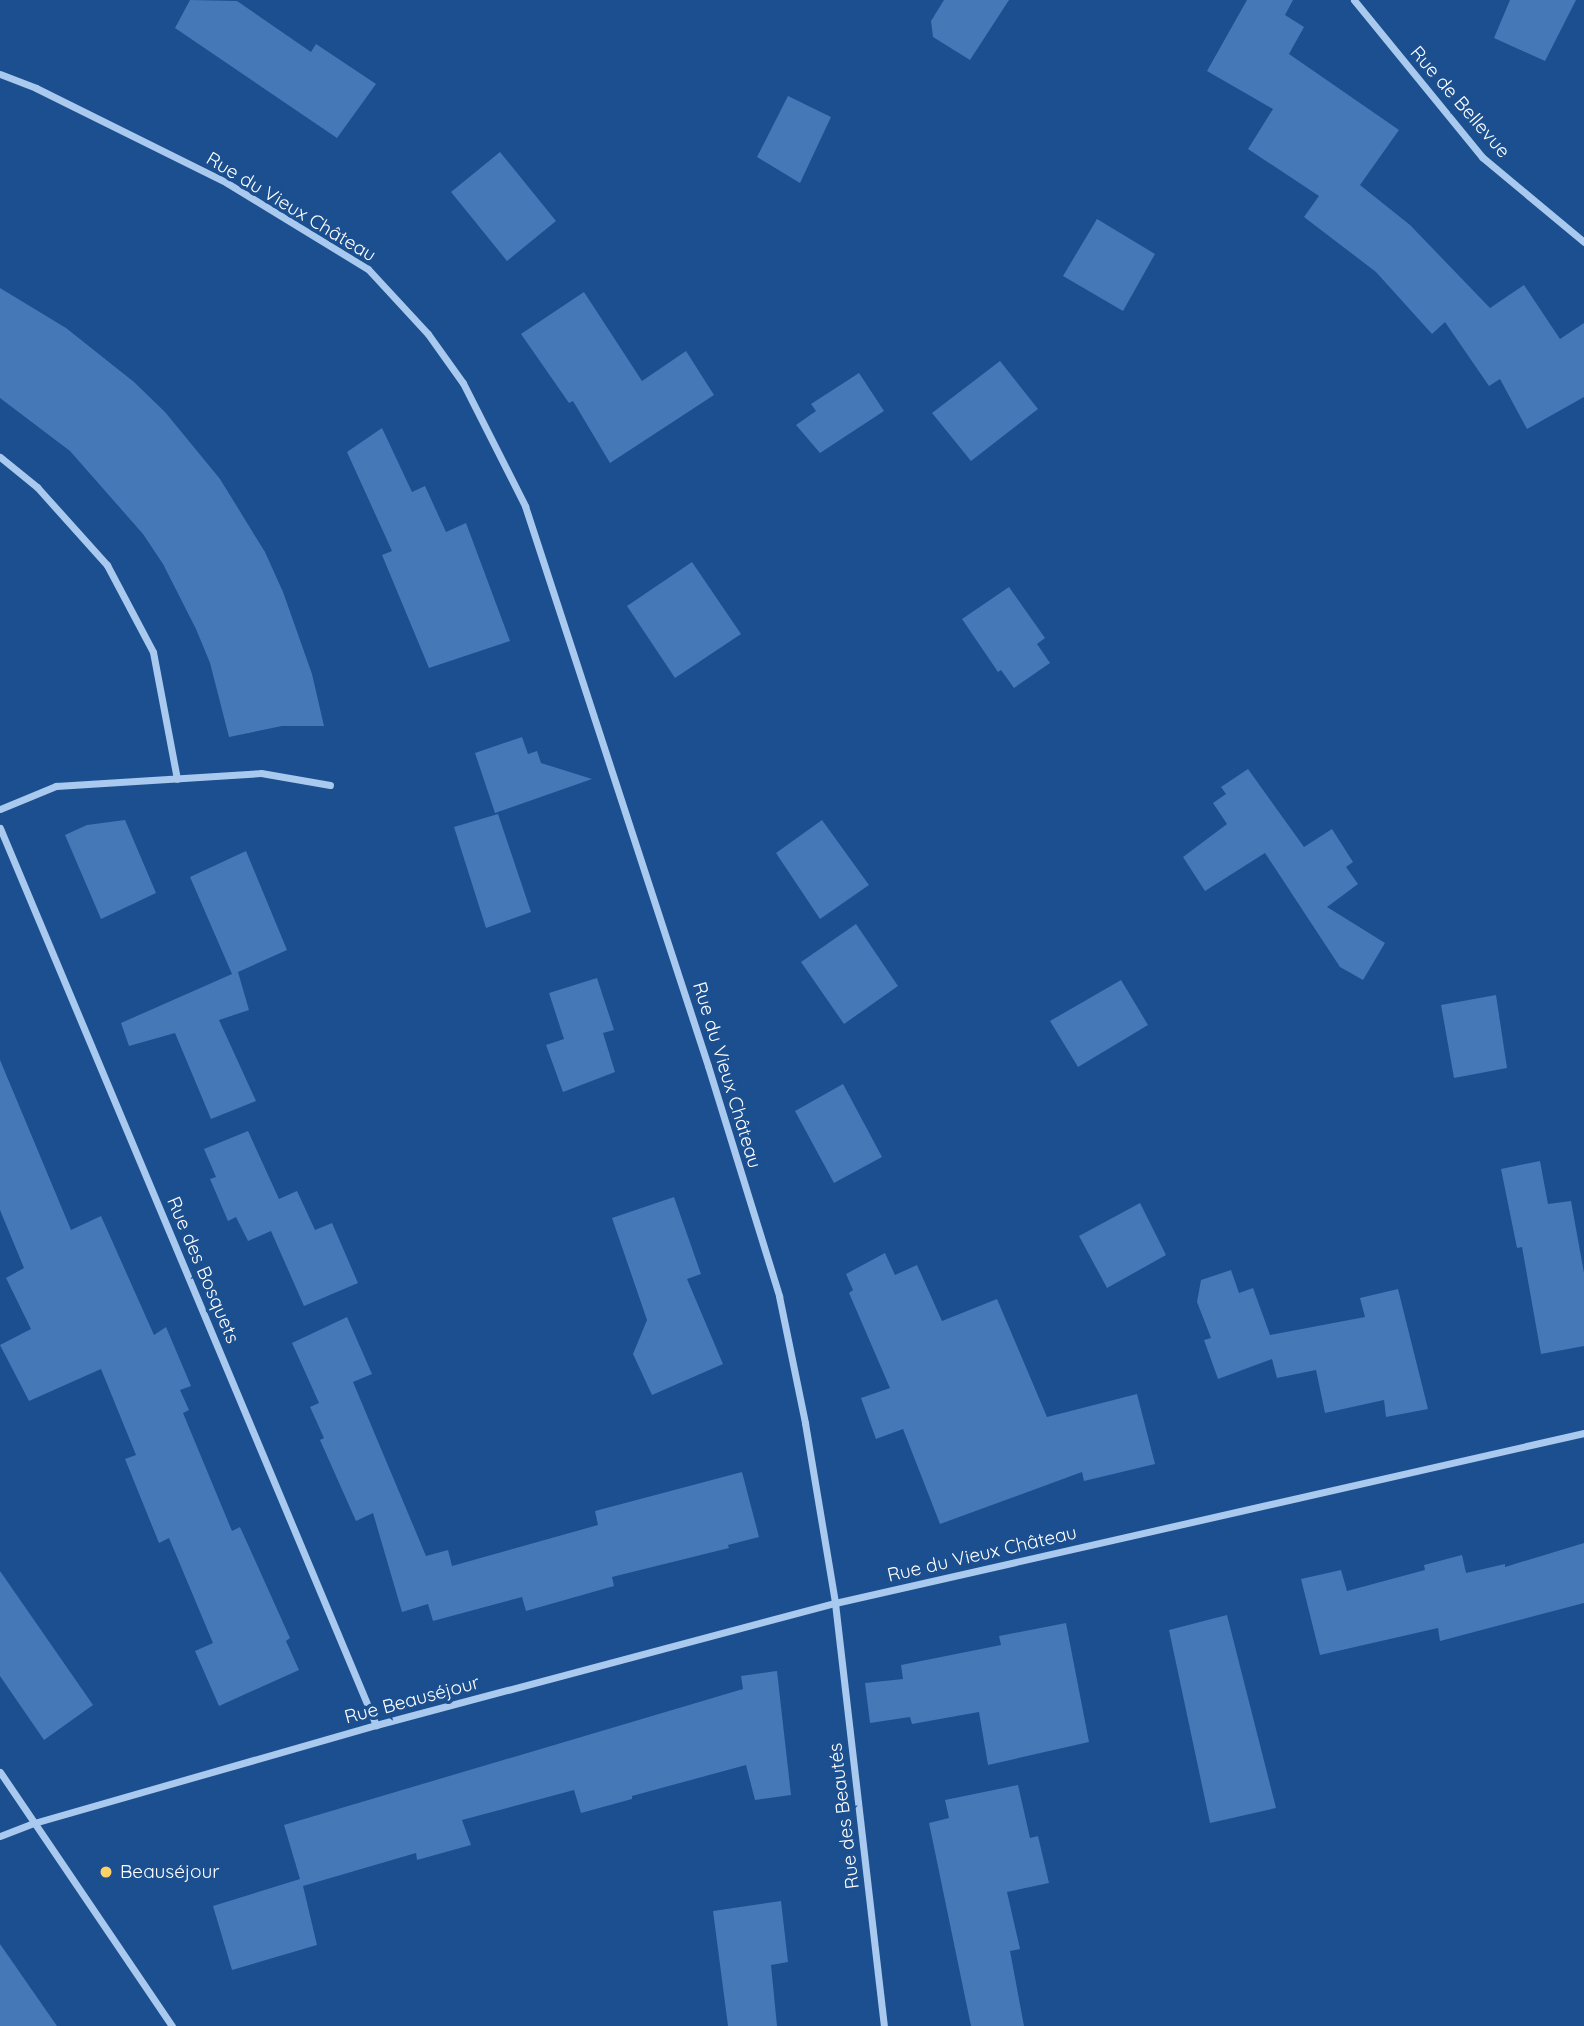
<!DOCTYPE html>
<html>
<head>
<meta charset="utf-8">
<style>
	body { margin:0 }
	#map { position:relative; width:1584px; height:2026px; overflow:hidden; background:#1b4f8f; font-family:Quicksand,sans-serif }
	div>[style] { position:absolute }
	.building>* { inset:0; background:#4478b7 }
	.minor>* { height:7px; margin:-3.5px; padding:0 3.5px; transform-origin:3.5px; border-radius:3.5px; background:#a9c9ee }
	.dots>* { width:19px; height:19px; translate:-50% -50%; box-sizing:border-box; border:4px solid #1b4f8f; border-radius:50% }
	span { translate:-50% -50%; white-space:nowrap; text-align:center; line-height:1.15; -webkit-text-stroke:7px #1b4f8f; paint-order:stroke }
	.street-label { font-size:19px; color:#fff }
	.poi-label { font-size:19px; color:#fff }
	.left { translate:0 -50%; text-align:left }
</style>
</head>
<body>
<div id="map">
	<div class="building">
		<i style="clip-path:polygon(190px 0,237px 1px,311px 52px,316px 44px,376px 84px,337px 138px,175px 28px)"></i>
		<i style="clip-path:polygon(944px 0,1009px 0,970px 60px,933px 37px,931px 21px)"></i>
		<i style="clip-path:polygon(1247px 0,1293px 0,1285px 15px,1304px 27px,1289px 54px,1399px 130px,1360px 185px,1410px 225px,1490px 308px,1524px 285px,1560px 339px,1584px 323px,1584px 397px,1527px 429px,1500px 379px,1489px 386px,1445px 322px,1432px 334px,1376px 272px,1304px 217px,1319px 196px,1248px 149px,1273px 109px,1207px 71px)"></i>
		<i style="clip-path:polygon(1510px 0,1576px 0,1545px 61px,1494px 38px)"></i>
		<i style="clip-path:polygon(788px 96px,831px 117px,800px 183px,757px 157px)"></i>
		<i style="clip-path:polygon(500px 152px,556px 221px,507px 261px,451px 192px)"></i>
		<i style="clip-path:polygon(1097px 219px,1155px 254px,1123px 311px,1063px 276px)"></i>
		<i style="clip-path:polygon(0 288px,66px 328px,134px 382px,165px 412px,220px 479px,265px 552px,283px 592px,312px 674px,324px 726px,282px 726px,229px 737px,210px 663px,196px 629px,163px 564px,143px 534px,70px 451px,0 398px)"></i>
		<i style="clip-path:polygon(584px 292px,642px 381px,686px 351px,714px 395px,610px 463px,573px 401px,569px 403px,521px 334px)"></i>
		<i style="clip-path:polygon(1000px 361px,1038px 409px,971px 461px,932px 413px)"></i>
		<i style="clip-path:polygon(859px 373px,884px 411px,820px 453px,796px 425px,816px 411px,811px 404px)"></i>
		<i style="clip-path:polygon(382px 428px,412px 492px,425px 486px,446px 532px,466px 523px,510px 641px,429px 668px,382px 555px,392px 551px,347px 452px)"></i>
		<i style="clip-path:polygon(692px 562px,741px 634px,675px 678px,627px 606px)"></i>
		<i style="clip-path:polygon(1009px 587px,1045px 638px,1037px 644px,1050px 663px,1014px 688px,1001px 670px,998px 672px,962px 619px)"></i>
		<i style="clip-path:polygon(522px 737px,528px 754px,537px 751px,541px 763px,592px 779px,495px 813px,475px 753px)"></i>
		<i style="clip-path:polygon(1248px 769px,1304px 847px,1332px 829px,1353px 862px,1346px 867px,1358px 884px,1327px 907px,1385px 943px,1363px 980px,1340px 967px,1265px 853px,1205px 891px,1183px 857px,1227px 824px,1213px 803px,1226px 794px,1221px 787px)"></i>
		<i style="clip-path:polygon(498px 814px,531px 912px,486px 928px,454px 827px)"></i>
		<i style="clip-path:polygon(125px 820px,156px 893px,101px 919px,65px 835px,87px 825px)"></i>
		<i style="clip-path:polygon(822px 820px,869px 885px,820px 919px,776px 853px)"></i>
		<i style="clip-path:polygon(246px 851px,287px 950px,238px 972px,249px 1010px,219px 1020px,256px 1101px,211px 1119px,175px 1033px,129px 1046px,121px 1023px,232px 974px,190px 877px)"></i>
		<i style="clip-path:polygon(856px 924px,898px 986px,844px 1024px,801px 962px)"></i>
		<i style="clip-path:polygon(597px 978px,614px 1030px,603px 1033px,615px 1072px,563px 1092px,546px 1045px,564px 1039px,549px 993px)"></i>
		<i style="clip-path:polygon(1121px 980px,1148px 1025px,1078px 1067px,1050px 1021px)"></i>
		<i style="clip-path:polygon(1496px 995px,1507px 1068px,1454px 1078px,1441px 1005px)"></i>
		<i style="clip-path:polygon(0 1060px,71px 1230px,101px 1216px,154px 1335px,166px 1327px,191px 1386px,180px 1390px,189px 1410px,183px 1413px,232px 1531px,240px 1527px,290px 1638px,286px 1641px,299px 1670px,219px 1706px,195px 1651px,213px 1643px,169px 1538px,159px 1543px,125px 1459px,136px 1455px,101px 1369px,29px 1401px,0 1345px,31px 1329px,6px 1278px,24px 1268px,0 1210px)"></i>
		<i style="clip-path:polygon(843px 1084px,882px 1157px,834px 1183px,795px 1111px)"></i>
		<i style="clip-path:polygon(248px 1131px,279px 1199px,297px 1191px,315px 1230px,332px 1223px,358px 1283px,304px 1306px,271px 1231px,248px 1241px,236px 1217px,228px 1221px,210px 1179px,216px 1177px,204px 1149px)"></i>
		<i style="clip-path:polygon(1540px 1161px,1548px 1204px,1571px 1201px,1584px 1273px,1584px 1346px,1541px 1354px,1522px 1247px,1517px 1248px,1501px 1169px)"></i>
		<i style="clip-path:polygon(674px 1197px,701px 1274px,687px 1279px,723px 1364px,652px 1395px,633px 1354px,647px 1320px,612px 1218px)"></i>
		<i style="clip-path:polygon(1140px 1203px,1166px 1255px,1107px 1288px,1079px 1236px)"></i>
		<i style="clip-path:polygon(885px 1253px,895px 1275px,917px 1265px,942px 1321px,997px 1299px,1047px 1417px,1137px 1394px,1155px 1464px,1084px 1481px,1082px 1472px,940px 1524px,903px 1429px,876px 1439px,861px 1398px,890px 1388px,849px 1293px,853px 1290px,846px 1274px)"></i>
		<i style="clip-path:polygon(1231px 1270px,1239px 1293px,1253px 1288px,1270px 1335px,1365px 1317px,1360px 1298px,1398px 1289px,1428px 1409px,1386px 1417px,1384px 1400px,1325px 1413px,1316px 1370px,1277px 1378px,1272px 1359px,1218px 1379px,1204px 1340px,1211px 1338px,1197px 1302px,1201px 1280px)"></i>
		<i style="clip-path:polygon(347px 1317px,372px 1374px,353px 1382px,426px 1556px,448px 1550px,452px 1566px,598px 1525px,595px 1511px,742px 1472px,759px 1537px,728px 1545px,729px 1548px,612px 1577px,614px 1586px,526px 1611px,522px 1597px,433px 1621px,428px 1604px,402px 1612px,373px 1513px,356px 1521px,320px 1440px,324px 1438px,310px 1407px,319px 1403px,292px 1343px)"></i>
		<i style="clip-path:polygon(1584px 1543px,1584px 1603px,1440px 1641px,1438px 1628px,1320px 1655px,1301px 1579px,1341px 1570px,1347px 1591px,1425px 1570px,1424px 1565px,1462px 1555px,1466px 1573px,1505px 1564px,1505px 1567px)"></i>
		<i style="clip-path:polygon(0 1571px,93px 1705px,44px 1740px,0 1676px)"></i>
		<i style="clip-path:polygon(1227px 1615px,1276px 1808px,1210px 1823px,1169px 1630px)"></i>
		<i style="clip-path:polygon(1066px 1623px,1089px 1742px,988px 1765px,979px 1712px,912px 1724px,910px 1717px,870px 1723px,865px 1683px,903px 1679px,901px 1665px,1001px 1645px,999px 1636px)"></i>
		<i style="clip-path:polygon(777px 1671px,791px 1795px,755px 1800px,746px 1765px,632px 1796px,632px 1799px,581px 1813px,574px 1790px,462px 1820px,471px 1845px,417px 1860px,416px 1853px,303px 1886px,317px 1945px,232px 1970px,213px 1906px,300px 1879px,284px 1825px,743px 1689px,741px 1676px)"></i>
		<i style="clip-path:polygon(1018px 1785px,1030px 1838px,1038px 1836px,1049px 1883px,1007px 1892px,1020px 1949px,1010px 1951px,1024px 2026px,971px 2026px,929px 1823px,949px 1818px,945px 1800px)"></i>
		<i style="clip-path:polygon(781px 1901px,788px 1962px,771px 1965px,777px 2026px,728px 2026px,713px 1911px)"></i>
		<i style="clip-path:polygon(0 1944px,57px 2026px,0 2026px)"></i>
	</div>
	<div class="minor">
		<i style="left:1354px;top:0;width:203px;rotate:50.8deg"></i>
		<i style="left:1482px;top:157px;width:133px;rotate:39.8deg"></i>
		<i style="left:0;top:74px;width:39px;rotate:21deg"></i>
		<i style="left:36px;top:88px;width:213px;rotate:26.4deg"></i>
		<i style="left:227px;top:183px;width:165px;rotate:31.4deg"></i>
		<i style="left:368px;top:269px;width:88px;rotate:47.3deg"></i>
		<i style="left:428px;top:334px;width:60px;rotate:54.5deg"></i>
		<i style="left:463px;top:383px;width:138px;rotate:63.2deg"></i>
		<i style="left:525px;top:506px;width:589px;rotate:71.9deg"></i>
		<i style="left:708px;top:1066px;width:241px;rotate:72.8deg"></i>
		<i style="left:779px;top:1296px;width:130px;rotate:78.4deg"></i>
		<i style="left:805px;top:1423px;width:182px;rotate:80.5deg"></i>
		<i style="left:835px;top:1603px;width:426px;rotate:83.4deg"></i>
		<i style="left:0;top:457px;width:48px;rotate:39deg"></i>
		<i style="left:37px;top:487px;width:105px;rotate:48.1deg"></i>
		<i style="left:107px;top:565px;width:98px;rotate:62.1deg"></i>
		<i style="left:153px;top:652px;width:129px;rotate:79.3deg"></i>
		<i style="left:0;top:809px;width:61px;rotate:-22.3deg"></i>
		<i style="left:56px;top:786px;width:205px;rotate:-3.6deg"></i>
		<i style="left:261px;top:773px;width:70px;rotate:9.9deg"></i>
		<i style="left:0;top:828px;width:973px;rotate:67.26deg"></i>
		<i style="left:0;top:1772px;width:307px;rotate:55.9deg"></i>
		<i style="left:0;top:1836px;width:36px;rotate:-21deg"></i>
		<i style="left:34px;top:1823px;width:356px;rotate:-16deg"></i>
		<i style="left:376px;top:1725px;width:475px;rotate:-14.9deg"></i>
		<i style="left:835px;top:1603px;width:768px;rotate:-12.79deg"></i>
	</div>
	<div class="dots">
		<i style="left:106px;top:1872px;background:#ffd166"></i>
	</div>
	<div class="street-label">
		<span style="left:1460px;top:102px;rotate:49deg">Rue de Bellevue</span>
		<span style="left:291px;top:207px;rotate:31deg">Rue du Vieux Château</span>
		<span style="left:727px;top:1075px;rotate:73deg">Rue du Vieux Château</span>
		<span style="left:203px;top:1270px;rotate:67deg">Rue des Bosquets</span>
		<span style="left:982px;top:1554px;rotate:-13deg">Rue du Vieux Château</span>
		<span style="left:412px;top:1700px;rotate:-15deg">Rue Beauséjour</span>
		<span style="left:844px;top:1816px;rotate:-97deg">Rue des Beautés</span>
	</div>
	<div class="poi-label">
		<span class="left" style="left:120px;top:1872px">Beauséjour</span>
	</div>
</div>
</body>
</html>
